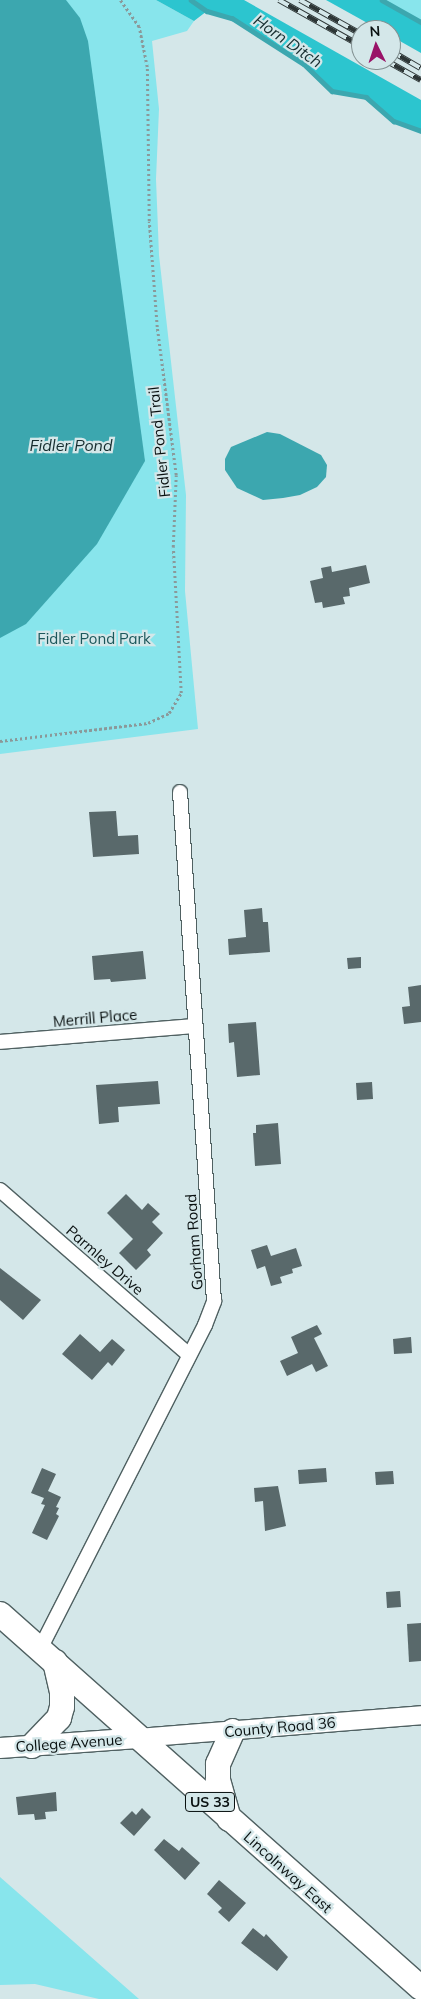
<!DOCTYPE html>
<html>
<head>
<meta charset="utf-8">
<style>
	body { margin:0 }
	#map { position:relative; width:421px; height:1999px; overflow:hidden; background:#d4e7e9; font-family:Mulish,sans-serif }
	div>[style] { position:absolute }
	.green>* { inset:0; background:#88e5ec }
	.forest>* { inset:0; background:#2cc5cf }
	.water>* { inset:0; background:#3ca7af }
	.stream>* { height:4.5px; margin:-2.25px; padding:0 2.25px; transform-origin:2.25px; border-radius:2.25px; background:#3ca7af }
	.building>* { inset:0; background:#59696b }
	.path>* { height:2.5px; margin-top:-1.25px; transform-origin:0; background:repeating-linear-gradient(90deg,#8a999a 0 2.5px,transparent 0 5px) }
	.roads { filter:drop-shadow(1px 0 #506162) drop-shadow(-1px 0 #506162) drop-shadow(0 1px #506162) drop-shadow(0 -1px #506162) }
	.minor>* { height:14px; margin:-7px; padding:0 7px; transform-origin:7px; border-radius:7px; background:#fff }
	.tertiary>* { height:18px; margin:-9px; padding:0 9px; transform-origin:9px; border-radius:9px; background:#fff }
	.secondary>* { height:20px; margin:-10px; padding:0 10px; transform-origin:10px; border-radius:10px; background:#fff }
	.trunk>* { height:24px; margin:-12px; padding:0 12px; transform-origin:12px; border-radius:12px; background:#fff }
	.rail>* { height:5.5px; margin-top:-2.75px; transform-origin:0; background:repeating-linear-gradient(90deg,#d4e7e9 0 11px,#2d3636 0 22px); box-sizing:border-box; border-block:1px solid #2d3636 }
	span { translate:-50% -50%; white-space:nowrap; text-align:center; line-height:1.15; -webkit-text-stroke:4.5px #d4e7e9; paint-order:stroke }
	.shield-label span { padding:1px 4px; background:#d4e7e9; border:1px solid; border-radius:4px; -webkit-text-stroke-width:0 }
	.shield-label { font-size:14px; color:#091010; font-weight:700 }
	.street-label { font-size:15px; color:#091010 }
	.park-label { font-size:15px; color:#1b575b }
	.water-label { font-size:16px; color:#162d2f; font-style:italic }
	.north { position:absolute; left:351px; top:20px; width:50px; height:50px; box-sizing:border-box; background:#d4e7e9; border:1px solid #839192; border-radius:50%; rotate:356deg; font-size:14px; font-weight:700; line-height:20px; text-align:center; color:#091010 }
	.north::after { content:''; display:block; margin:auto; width:18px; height:22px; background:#991368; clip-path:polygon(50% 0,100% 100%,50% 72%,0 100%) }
</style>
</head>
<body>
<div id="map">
	<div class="green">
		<i style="clip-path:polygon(0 0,156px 0,194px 21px,187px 31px,152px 41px,159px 109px,156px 179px,159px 255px,186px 495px,185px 591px,198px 729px,0 754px)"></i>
		<i style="clip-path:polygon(382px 0,421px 0,421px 22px,409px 16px)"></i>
		<i style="clip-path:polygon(0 1877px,139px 1999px,99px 1999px,35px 1984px,0 1985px)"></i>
	</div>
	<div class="forest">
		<i style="clip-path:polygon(156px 0,244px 0,421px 100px,421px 131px,394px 121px,366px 97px,332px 91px,304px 64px,232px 18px,207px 11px,194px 21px)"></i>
		<i style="clip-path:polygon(326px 0,382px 0,421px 22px,421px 53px,391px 36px,391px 30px,380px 30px)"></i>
	</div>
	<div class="water">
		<i style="clip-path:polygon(0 0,66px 0,80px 18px,88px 41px,145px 461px,97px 544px,26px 624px,0 638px)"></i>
		<i style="clip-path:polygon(267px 432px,280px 434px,321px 455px,327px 465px,326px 477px,317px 487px,300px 495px,283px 498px,263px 500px,237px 488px,225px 470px,225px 459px,231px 447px)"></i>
	</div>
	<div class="stream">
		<i style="left:191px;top:0;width:19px;rotate:35deg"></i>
		<i style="left:207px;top:11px;width:26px;rotate:16deg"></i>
		<i style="left:232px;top:18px;width:85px;rotate:32.6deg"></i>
		<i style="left:304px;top:64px;width:39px;rotate:44deg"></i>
		<i style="left:332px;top:91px;width:35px;rotate:10deg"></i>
		<i style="left:366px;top:97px;width:37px;rotate:41deg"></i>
		<i style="left:394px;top:121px;width:29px;rotate:20deg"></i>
		<i style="left:382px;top:0;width:45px;rotate:29.4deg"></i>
	</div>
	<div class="building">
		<i style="clip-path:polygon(366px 565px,370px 583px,349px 588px,350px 596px,343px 597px,345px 604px,323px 608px,322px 602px,315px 603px,310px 581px,323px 578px,321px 568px,331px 566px,332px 572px)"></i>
		<i style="clip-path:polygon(116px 811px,118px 836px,138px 835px,139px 854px,93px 857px,89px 812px)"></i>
		<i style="clip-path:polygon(262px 908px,263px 922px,268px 922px,270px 952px,229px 955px,228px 939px,246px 937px,244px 910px)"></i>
		<i style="clip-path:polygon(143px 951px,146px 979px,111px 982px,110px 979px,94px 980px,92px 956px)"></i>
		<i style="clip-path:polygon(361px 957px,361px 968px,348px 969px,347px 958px)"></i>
		<i style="clip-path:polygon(421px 985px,421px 1022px,404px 1024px,402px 1007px,410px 1006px,408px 987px)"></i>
		<i style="clip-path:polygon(256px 1022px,260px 1075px,237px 1077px,234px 1042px,229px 1043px,228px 1024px)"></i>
		<i style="clip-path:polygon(158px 1081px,160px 1104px,118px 1107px,119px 1122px,99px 1124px,96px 1085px)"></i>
		<i style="clip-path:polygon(372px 1082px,373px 1099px,357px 1100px,356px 1083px)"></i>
		<i style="clip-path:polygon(278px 1123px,281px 1164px,255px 1166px,253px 1133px,256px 1133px,256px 1125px)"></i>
		<i style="clip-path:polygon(126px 1194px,142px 1210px,148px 1203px,160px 1214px,152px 1222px,163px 1233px,147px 1250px,151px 1255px,136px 1270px,119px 1253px,133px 1239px,107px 1213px)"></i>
		<i style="clip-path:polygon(267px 1245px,271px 1256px,296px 1248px,302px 1266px,292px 1269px,293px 1273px,280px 1277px,282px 1283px,271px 1286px,265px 1266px,257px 1269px,251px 1250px)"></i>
		<i style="clip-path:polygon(0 1268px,41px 1300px,23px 1320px,0 1300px)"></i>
		<i style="clip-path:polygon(317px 1325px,322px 1334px,314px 1338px,328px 1366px,316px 1372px,312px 1364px,287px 1376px,280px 1361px,298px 1353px,291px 1337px)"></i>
		<i style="clip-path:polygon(80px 1334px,100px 1352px,112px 1339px,125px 1350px,112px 1366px,108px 1362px,92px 1380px,62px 1354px)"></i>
		<i style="clip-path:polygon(411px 1337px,412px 1353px,394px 1354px,393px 1339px)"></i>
		<i style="clip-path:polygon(42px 1468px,56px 1474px,48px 1491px,61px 1497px,56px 1507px,59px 1508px,56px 1514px,59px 1516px,47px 1540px,32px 1533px,45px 1505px,41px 1504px,44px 1498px,31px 1493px)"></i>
		<i style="clip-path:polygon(326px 1468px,327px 1482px,299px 1484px,298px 1470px)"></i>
		<i style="clip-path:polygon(393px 1471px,394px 1484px,376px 1485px,375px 1472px)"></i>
		<i style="clip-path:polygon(278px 1486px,286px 1526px,265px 1531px,263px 1501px,255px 1502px,254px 1488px)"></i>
		<i style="clip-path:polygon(400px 1591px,401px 1607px,387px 1608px,386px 1592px)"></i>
		<i style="clip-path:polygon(421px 1623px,421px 1661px,409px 1662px,407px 1624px)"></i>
		<i style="clip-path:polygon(56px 1792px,57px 1811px,45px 1812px,46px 1819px,35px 1820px,34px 1814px,18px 1815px,16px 1797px)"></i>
		<i style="clip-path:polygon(142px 1808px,151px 1817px,134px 1836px,120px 1823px,132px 1811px,136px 1815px)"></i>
		<i style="clip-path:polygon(164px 1839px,179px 1851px,182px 1847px,200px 1863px,185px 1880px,154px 1850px)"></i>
		<i style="clip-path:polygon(219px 1880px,246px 1903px,229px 1922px,218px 1912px,222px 1908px,207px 1894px)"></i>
		<i style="clip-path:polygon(253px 1928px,264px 1937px,266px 1934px,288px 1957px,277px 1971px,241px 1943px)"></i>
	</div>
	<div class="path">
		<i style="left:0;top:741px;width:149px;rotate:-6.9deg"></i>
		<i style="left:148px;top:723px;width:23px;rotate:-25deg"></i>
		<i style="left:169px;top:713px;width:23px;rotate:-59deg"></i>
		<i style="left:181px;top:693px;width:146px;rotate:-93.1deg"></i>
		<i style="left:173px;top:547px;width:72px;rotate:-87.6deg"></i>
		<i style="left:176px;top:475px;width:149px;rotate:-97.3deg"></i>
		<i style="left:157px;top:327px;width:106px;rotate:-94.3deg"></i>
		<i style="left:149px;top:221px;width:154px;rotate:-90.7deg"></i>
		<i style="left:147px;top:67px;width:41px;rotate:-101.3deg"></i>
		<i style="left:139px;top:27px;width:33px;rotate:-125deg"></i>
	</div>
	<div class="roads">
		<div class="minor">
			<i style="left:0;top:1042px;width:194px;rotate:-4.7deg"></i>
			<i style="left:0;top:1190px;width:251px;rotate:41.1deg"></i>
			<i style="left:40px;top:1649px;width:364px;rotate:-63deg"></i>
			<i style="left:205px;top:1325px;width:26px;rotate:-69deg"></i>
			<i style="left:214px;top:1301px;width:510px;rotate:-93.82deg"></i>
		</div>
		<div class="tertiary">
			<i style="left:138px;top:1738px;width:284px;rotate:-4.6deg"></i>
		</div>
		<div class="secondary">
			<i style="left:0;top:1748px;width:138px;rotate:-4.1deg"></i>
		</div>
		<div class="trunk">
			<i style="left:0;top:1614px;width:563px;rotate:41.62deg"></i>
			<i style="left:32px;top:1746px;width:39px;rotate:-46deg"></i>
			<i style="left:59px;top:1718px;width:11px;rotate:-75deg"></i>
			<i style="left:62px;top:1707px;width:15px;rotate:-90deg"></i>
			<i style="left:62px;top:1692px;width:31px;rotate:-103deg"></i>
			<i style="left:229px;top:1819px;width:41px;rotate:-105.8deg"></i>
			<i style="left:218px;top:1780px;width:16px;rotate:-90deg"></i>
			<i style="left:218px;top:1764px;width:36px;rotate:-66deg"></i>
		</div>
	</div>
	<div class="rail">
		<i style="left:279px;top:0;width:94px;rotate:29.3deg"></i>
		<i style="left:300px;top:0;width:70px;rotate:29.1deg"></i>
		<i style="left:391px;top:51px;width:34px;rotate:30deg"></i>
		<i style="left:385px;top:60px;width:41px;rotate:29.1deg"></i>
	</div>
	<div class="shield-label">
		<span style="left:210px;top:1802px">US 33</span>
	</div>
	<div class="street-label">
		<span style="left:159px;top:442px;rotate:-96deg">Fidler Pond Trail</span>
		<span style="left:95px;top:1018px;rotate:-5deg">Merrill Place</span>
		<span style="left:194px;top:1242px;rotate:-94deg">Gorham Road</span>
		<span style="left:105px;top:1260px;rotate:41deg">Parmley Drive</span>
		<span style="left:280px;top:1727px;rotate:-5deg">County Road 36</span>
		<span style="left:69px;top:1743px;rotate:-4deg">College Avenue</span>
		<span style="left:288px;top:1872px;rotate:42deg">Lincolnway East</span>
	</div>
	<div class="park-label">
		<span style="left:94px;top:639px">Fidler Pond Park</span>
	</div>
	<div class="water-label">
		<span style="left:288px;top:41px;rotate:35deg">Horn Ditch</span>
		<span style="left:71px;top:445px">Fidler Pond</span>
	</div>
	<div class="north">N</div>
</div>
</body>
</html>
